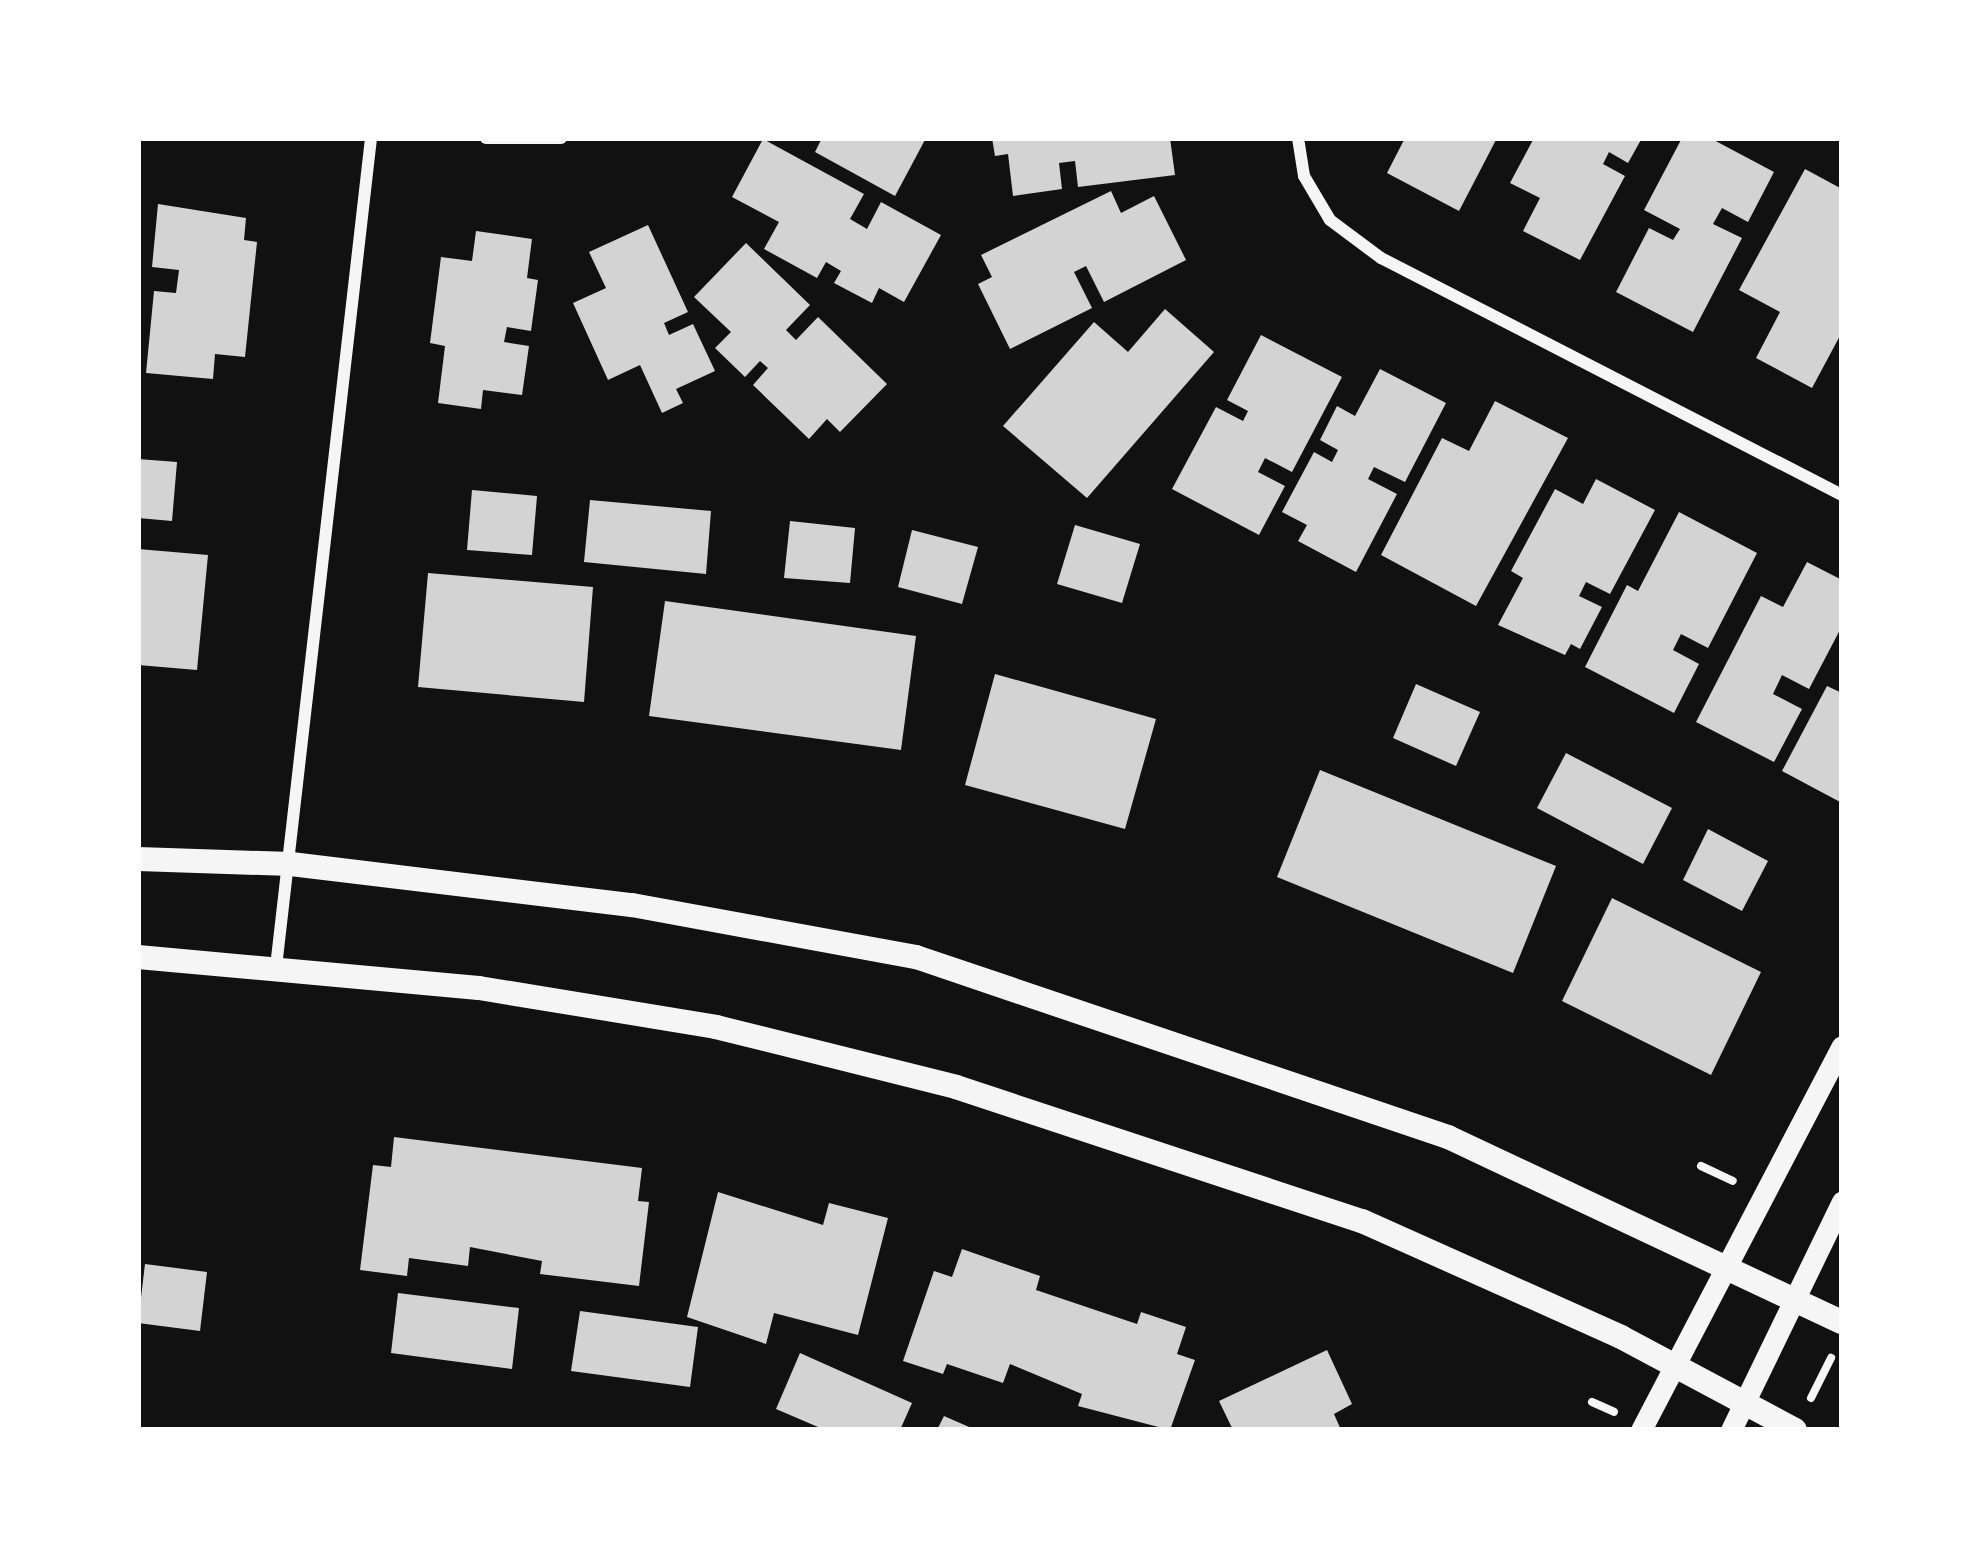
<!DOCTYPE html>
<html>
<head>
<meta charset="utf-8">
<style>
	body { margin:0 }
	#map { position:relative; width:1980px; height:1568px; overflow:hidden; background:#111; font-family:Georgia,serif }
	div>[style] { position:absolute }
	.building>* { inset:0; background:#d3d3d3 }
	.path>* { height:8px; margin:-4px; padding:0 4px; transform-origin:4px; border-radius:4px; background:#f5f5f5 }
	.minor>* { height:12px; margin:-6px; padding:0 6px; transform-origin:6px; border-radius:6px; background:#f5f5f5 }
	.tertiary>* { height:21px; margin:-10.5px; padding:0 10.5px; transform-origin:10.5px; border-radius:10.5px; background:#f5f5f5 }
	.secondary>* { height:24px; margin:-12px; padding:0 12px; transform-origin:12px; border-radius:12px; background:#f5f5f5 }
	span { translate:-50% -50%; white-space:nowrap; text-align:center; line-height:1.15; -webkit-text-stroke:9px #fff; paint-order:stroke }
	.frame { position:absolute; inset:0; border:141px solid #fff; pointer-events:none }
</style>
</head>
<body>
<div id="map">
	<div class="building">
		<i style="clip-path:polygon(822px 138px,926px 138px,895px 196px,815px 152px)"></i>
		<i style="clip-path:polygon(992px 138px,1170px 138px,1175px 175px,1078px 187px,1075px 161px,1059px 163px,1062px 189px,1013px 196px,1008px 154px,995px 156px)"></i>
		<i style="clip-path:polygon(1405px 138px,1497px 138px,1459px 211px,1387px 173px)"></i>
		<i style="clip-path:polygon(1534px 138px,1642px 138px,1628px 163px,1609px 152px,1603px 164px,1625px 176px,1580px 260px,1523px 231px,1540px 198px,1510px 183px)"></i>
		<i style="clip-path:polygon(1682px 138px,1710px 138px,1774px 172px,1748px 222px,1722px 208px,1713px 224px,1742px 238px,1693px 332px,1616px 292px,1649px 228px,1673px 240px,1680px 229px,1644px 210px)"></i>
		<i style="clip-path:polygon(763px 139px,864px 194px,850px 219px,867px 229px,881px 202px,941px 235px,904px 302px,879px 288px,872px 303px,834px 283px,841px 271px,826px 262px,817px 278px,764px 249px,779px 222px,732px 197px)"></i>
		<i style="clip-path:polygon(1805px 169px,1842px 189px,1842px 332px,1812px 388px,1756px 358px,1780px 312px,1739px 290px)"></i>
		<i style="clip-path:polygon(1111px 191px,1121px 213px,1154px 196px,1186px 260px,1104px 302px,1086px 266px,1074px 272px,1092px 308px,1010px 349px,978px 284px,992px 277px,981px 255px)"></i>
		<i style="clip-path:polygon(158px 204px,246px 218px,244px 240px,257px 242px,245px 357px,215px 354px,213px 379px,146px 373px,154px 291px,176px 293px,179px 270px,152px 267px)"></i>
		<i style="clip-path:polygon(648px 225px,688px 312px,664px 323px,669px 335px,693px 324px,715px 371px,676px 389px,683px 403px,662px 413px,640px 365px,608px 380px,573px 303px,606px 288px,589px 252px)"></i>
		<i style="clip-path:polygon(476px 231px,532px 239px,527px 278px,538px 280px,531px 331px,507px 327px,504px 342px,529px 346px,522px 395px,483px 390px,481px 409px,438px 403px,445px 346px,430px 343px,441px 257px,472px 261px)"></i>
		<i style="clip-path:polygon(746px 243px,810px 305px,786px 330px,796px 340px,818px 317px,887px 384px,840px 432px,827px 419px,809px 439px,753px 385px,768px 368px,760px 361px,745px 377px,715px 348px,731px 332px,694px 297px)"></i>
		<i style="clip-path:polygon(1165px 309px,1214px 352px,1087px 498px,1003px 426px,1094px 322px,1128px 352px)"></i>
		<i style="clip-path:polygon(1261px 335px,1342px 377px,1292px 472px,1265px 458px,1258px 472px,1285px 486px,1259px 535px,1172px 489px,1216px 407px,1243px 421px,1248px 411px,1227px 400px)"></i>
		<i style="clip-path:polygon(1380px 369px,1446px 403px,1405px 482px,1374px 467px,1368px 479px,1397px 494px,1356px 572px,1298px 541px,1307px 525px,1282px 512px,1314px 452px,1332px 462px,1338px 450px,1320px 440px,1337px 406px,1355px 416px)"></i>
		<i style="clip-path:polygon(1495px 401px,1568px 438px,1476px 606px,1381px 555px,1442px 438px,1469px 451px)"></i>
		<i style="clip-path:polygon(138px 459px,177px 462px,172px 521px,138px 518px)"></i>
		<i style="clip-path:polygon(1596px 479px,1655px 510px,1610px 594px,1586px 582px,1579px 596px,1602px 607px,1580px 649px,1571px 644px,1565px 655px,1498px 625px,1523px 578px,1511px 571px,1555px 489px,1583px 504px)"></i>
		<i style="clip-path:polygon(472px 490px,537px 496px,532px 555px,467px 550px)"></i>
		<i style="clip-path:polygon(590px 500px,711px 511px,706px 574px,584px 562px)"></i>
		<i style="clip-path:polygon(1679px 512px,1757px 553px,1708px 648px,1681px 634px,1673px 650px,1699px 664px,1674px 713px,1585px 667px,1627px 585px,1638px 591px)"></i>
		<i style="clip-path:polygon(790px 521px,855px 528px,850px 583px,784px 578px)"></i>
		<i style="clip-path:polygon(1075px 525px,1140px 544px,1122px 603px,1057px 584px)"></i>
		<i style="clip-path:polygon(912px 530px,978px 547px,962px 604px,898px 587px)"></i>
		<i style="clip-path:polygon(138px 549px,208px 555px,197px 670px,138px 665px)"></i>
		<i style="clip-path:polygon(1807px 562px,1842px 580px,1842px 626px,1809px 689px,1782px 675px,1773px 694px,1802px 709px,1774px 762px,1696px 722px,1761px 596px,1783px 607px)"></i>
		<i style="clip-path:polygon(428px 573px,593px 587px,584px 702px,418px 687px)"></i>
		<i style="clip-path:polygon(665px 601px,916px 636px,901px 750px,649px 716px)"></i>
		<i style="clip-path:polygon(995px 674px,1156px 719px,1125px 829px,965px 785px)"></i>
		<i style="clip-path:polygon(1416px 684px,1480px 712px,1456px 766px,1393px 738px)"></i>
		<i style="clip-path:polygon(1827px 686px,1842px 693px,1842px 803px,1782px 771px)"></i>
		<i style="clip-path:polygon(1566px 753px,1672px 808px,1643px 864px,1537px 808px)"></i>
		<i style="clip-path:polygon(1320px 770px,1556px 866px,1513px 973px,1277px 877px)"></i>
		<i style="clip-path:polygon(1708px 829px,1768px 861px,1742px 911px,1683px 880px)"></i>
		<i style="clip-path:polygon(1612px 898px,1761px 972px,1711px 1075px,1562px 1001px)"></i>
		<i style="clip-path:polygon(394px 1137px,642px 1168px,638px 1201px,649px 1202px,639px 1286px,540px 1274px,542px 1261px,470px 1247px,468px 1266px,409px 1258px,407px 1276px,360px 1270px,373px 1165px,391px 1167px)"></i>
		<i style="clip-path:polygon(718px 1192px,823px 1225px,829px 1203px,888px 1218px,858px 1335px,774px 1313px,766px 1344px,687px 1317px)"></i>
		<i style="clip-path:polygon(962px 1249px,1040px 1276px,1036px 1290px,1137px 1324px,1141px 1312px,1186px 1327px,1177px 1354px,1195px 1360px,1170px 1430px,1078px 1406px,1082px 1394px,1010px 1364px,1003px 1383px,947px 1364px,943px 1374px,903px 1361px,934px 1271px,952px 1277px)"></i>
		<i style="clip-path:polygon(145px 1264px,207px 1272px,200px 1331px,138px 1323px)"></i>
		<i style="clip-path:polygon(398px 1293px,519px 1308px,512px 1369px,391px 1353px)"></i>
		<i style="clip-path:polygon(580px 1311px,698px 1327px,690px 1387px,571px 1371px)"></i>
		<i style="clip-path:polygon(1327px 1350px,1352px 1404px,1334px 1414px,1341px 1430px,1233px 1430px,1219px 1401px)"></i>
		<i style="clip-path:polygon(800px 1353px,912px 1403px,900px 1430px,825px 1430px,776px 1409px)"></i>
		<i style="clip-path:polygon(944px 1416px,976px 1430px,937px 1430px)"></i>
	</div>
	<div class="path">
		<i style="left:1701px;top:1166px;width:35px;rotate:25deg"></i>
		<i style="left:1811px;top:1398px;width:45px;rotate:-63.4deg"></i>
		<i style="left:1592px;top:1402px;width:24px;rotate:24deg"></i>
	</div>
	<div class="minor">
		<i style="left:486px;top:138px;width:75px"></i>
		<i style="left:1298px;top:138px;width:38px;rotate:81deg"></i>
		<i style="left:1304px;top:176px;width:51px;rotate:59.4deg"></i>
		<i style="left:1330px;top:220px;width:64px;rotate:36.7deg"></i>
		<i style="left:1381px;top:258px;width:518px;rotate:27.21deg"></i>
		<i style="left:276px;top:967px;width:834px;rotate:-83.46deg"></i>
	</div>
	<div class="tertiary">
		<i style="left:1641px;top:1430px;width:433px;rotate:-62.4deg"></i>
		<i style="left:1731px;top:1430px;width:254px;rotate:-64.1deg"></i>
	</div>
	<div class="secondary">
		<i style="left:138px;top:859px;width:153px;rotate:1.9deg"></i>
		<i style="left:291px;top:864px;width:343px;rotate:6.9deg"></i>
		<i style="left:632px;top:905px;width:289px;rotate:10.4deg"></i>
		<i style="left:916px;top:957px;width:562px;rotate:18.69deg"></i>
		<i style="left:1448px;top:1137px;width:435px;rotate:25.2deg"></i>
		<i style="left:138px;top:957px;width:342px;rotate:5.2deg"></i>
		<i style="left:479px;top:988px;width:240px;rotate:9.3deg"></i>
		<i style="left:716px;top:1027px;width:247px;rotate:14deg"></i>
		<i style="left:956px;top:1087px;width:428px;rotate:18.3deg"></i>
		<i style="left:1362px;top:1221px;width:284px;rotate:24.1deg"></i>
		<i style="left:1621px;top:1337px;width:197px;rotate:28.1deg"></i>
	</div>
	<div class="frame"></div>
</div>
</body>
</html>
